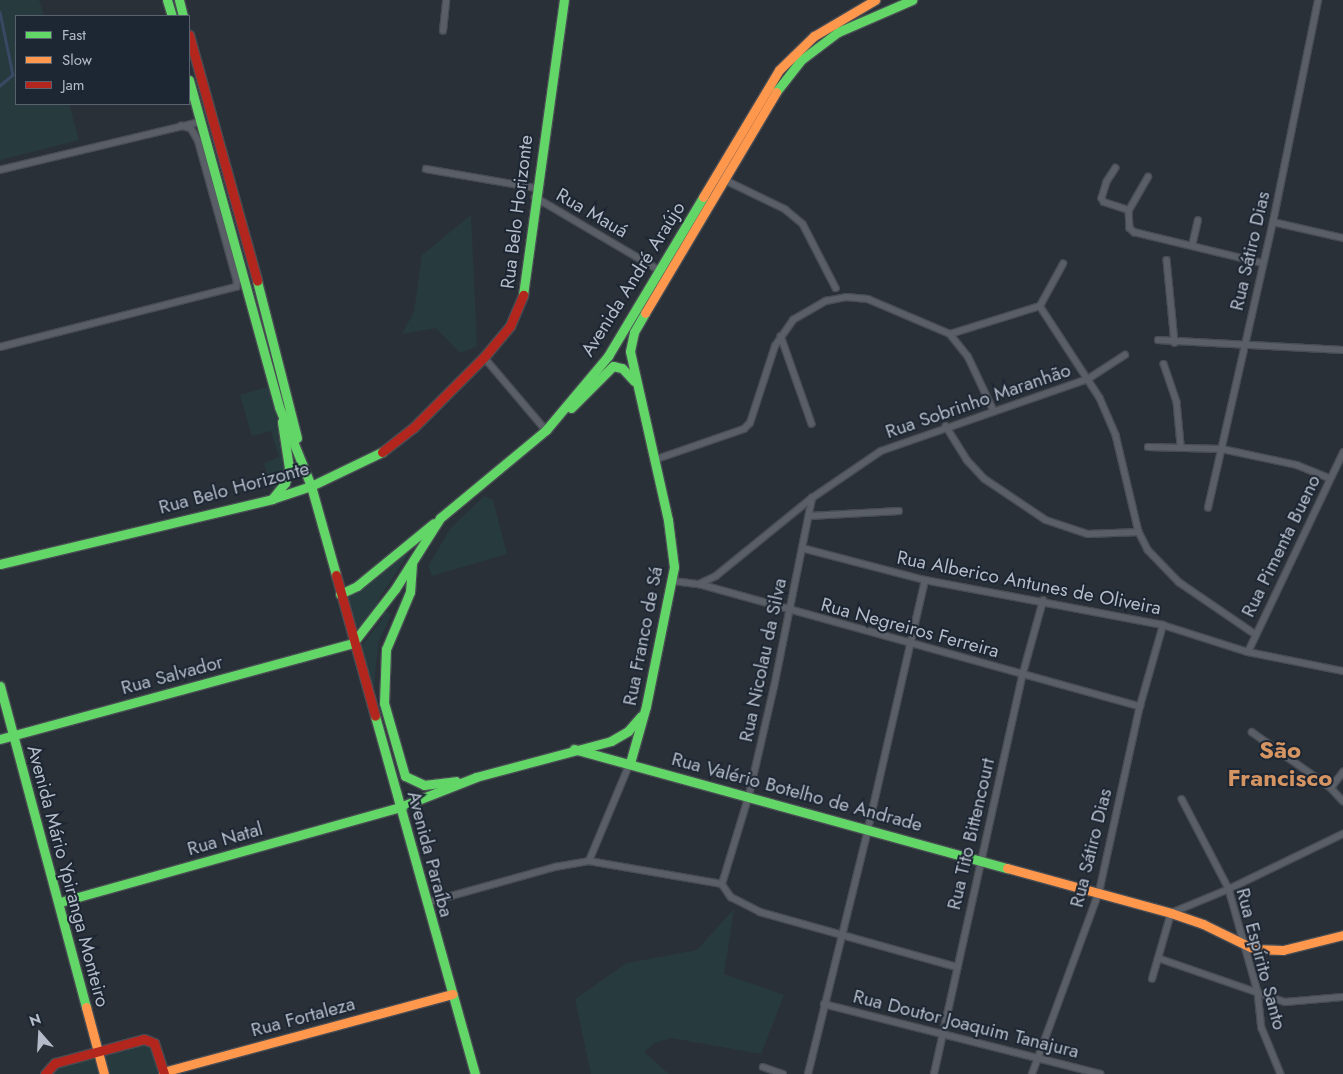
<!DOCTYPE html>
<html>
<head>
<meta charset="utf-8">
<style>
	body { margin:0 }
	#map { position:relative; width:1343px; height:1074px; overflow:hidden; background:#2a3038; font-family:Jost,sans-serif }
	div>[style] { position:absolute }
	.green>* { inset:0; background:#273a3e }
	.stream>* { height:2.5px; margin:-1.25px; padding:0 1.25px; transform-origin:1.25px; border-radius:1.25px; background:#384963 }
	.roads { filter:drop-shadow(1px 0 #484c53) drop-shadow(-1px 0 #484c53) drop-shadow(0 1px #484c53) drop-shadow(0 -1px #484c53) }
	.street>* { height:5.5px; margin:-2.75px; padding:0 2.75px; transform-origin:2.75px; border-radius:2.75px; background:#5a5e66 }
	.fast>* { height:9px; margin:-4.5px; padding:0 4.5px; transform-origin:4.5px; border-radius:4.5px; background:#63d668 }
	.slow>* { height:9px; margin:-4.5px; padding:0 4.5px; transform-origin:4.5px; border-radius:4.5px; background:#ff974d }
	.jam>* { height:9px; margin:-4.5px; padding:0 4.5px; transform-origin:4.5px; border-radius:4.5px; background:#b3261e }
	span { translate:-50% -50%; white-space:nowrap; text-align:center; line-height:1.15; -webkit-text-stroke:4px #1d2633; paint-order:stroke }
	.street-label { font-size:19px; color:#b4bcc9 }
	.district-label { font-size:24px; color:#d59563; font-weight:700 }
	.legend { position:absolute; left:15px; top:15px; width:175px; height:90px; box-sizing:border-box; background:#1d2633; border:1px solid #59626f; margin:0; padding:6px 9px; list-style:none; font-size:15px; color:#b4bcc9 }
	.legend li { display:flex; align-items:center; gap:10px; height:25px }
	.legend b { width:25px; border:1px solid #59626f }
	.north { position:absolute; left:15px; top:1009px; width:50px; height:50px; -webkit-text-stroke:4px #1d2633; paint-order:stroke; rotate:341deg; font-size:14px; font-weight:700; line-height:20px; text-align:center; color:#b4bcc9 }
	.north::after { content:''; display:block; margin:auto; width:18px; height:22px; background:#b4bcc9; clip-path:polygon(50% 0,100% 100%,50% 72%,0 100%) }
</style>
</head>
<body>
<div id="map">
	<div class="green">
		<i style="clip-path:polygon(0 0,39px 0,44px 16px,16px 16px,16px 104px,69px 104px,79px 140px,0 160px)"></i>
		<i style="clip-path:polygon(471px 215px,477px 346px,460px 353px,436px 328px,402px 334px,414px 311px,422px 255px)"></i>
		<i style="clip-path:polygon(271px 386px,288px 466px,282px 485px,271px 489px,264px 463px,279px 457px,271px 431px,252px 436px,240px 395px)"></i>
		<i style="clip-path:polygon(484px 496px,493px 500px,507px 554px,432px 576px,428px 566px,450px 529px)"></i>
		<i style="clip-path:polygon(413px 546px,377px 602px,391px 615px,378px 643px,373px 698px,360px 648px,383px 618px,374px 608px,360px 626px,355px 626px,345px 600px)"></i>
		<i style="clip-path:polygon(734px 909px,724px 974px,784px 995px,761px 1054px,671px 1038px,655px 1043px,644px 1052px,669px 1074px,591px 1074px,575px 999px,627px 963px,697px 950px)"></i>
		<i style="clip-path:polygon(149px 1042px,158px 1074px,52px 1074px,51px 1070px)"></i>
	</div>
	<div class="stream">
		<i style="left:0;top:12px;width:64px;rotate:78.3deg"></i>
		<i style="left:13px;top:75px;width:17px;rotate:140deg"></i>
	</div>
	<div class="roads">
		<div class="street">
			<i style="left:443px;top:31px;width:31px;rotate:-84deg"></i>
			<i style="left:1116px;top:168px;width:17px;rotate:123deg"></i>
			<i style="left:1107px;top:182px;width:17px;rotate:107deg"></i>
			<i style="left:1102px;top:198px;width:4px;rotate:63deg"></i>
			<i style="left:1104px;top:202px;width:26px;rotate:18deg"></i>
			<i style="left:1129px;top:210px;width:18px;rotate:87deg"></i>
			<i style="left:1130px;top:228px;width:6px;rotate:45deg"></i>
			<i style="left:1134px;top:232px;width:132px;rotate:13.6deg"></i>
			<i style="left:426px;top:169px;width:112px;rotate:9.8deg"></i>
			<i style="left:0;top:170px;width:206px;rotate:-13.5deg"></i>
			<i style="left:725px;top:180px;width:67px;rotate:25.8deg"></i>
			<i style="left:785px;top:209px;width:23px;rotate:40deg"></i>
			<i style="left:803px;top:224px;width:72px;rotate:62.7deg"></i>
			<i style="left:535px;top:197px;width:144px;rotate:30.5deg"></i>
			<i style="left:1129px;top:210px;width:38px;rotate:-60deg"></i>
			<i style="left:1273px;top:222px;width:72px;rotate:12.9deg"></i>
			<i style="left:1192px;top:246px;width:26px;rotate:-77deg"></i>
			<i style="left:1167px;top:260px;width:83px;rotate:84.5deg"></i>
			<i style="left:1040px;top:306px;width:110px;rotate:56.9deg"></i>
			<i style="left:1100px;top:398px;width:40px;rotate:66.6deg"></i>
			<i style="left:1116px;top:435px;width:100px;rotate:76.7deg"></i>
			<i style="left:1139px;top:532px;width:20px;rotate:63deg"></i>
			<i style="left:1148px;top:550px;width:45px;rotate:45.9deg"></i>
			<i style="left:1179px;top:582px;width:92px;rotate:34.4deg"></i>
			<i style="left:1040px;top:306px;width:48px;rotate:-61.3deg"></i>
			<i style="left:950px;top:334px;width:94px;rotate:-17.3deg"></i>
			<i style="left:781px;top:336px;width:93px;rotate:70.6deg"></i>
			<i style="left:1158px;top:340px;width:185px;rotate:3.1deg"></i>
			<i style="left:0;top:347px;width:244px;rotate:-14.3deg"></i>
			<i style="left:236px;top:287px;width:5px;rotate:-79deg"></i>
			<i style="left:237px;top:282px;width:146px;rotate:-105.5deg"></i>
			<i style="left:198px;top:141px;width:14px;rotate:-120deg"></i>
			<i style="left:191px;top:129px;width:10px;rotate:-163deg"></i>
			<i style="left:484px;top:357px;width:96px;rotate:49.7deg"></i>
			<i style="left:1164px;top:364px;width:40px;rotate:71.1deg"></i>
			<i style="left:1177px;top:402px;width:43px;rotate:84.7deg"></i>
			<i style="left:946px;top:426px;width:40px;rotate:58deg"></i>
			<i style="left:967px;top:460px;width:26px;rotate:47deg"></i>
			<i style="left:985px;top:479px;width:73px;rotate:33.9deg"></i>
			<i style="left:1046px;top:520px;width:44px;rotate:18.4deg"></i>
			<i style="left:1088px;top:534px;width:51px;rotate:-2.2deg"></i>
			<i style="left:1148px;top:447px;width:74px;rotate:1.5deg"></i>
			<i style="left:1222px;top:449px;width:77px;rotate:12deg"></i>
			<i style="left:1297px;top:465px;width:35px;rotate:22deg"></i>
			<i style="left:654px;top:460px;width:95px;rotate:-19deg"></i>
			<i style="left:744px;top:429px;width:8px;rotate:-45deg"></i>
			<i style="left:750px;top:423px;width:81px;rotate:-72deg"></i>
			<i style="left:775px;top:346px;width:32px;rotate:-55deg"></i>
			<i style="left:793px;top:320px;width:38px;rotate:-30deg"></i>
			<i style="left:826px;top:301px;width:20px;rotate:-11deg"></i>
			<i style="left:846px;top:297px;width:22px;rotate:5deg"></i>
			<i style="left:868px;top:299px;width:89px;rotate:23.1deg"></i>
			<i style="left:950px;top:334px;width:28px;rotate:51deg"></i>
			<i style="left:968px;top:356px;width:61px;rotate:64.7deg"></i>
			<i style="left:1208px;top:508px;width:293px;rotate:-77.2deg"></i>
			<i style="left:1273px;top:222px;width:227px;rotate:-78.5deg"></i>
			<i style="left:809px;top:516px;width:90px;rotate:-3.2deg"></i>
			<i style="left:802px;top:548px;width:127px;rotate:14.6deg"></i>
			<i style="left:925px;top:580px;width:242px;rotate:10.7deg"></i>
			<i style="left:1163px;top:625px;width:89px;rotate:17.6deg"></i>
			<i style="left:1248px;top:652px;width:97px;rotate:11.3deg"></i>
			<i style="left:673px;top:581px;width:26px;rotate:7deg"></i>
			<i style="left:699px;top:584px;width:458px;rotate:15.5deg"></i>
			<i style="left:699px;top:584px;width:19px;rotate:-25deg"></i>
			<i style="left:716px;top:576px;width:124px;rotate:-39.1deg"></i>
			<i style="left:812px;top:498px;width:83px;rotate:-34.3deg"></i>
			<i style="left:881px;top:451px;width:219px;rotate:-19.2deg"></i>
			<i style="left:1088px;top:379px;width:44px;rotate:-33deg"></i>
			<i style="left:1248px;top:652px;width:221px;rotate:-64.5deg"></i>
			<i style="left:1252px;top:732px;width:97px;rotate:35.3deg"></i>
			<i style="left:1331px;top:788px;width:18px;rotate:47deg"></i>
			<i style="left:1331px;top:788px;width:20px;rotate:-53deg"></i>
			<i style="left:1182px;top:799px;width:102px;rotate:62.4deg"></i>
			<i style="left:1229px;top:889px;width:107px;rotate:74.3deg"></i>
			<i style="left:1258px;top:992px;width:36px;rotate:84deg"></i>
			<i style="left:1262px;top:1028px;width:50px;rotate:67.6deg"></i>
			<i style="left:589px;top:861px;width:106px;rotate:-67.3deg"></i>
			<i style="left:722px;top:884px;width:93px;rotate:-73.1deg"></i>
			<i style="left:749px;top:795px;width:111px;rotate:-77deg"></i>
			<i style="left:774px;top:687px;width:193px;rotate:-78.6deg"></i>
			<i style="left:426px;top:903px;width:134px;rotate:-15.6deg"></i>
			<i style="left:555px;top:867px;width:35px;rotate:-10deg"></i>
			<i style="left:589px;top:861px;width:135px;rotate:9.8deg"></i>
			<i style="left:722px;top:884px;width:16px;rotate:55deg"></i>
			<i style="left:731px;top:897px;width:33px;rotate:27deg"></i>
			<i style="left:760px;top:912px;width:205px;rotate:15.6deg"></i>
			<i style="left:1158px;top:958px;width:134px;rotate:19.1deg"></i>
			<i style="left:1285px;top:1002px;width:58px;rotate:-4.9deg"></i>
			<i style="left:1152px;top:979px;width:69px;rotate:-73.9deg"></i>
			<i style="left:1171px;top:913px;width:63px;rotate:-22.5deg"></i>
			<i style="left:1229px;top:889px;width:127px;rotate:-25.8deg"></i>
			<i style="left:824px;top:1004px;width:285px;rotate:14.2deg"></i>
			<i style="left:763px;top:1067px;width:21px;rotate:19deg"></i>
			<i style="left:808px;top:1074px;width:252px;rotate:-76.2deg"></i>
			<i style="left:868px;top:829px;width:255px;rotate:-77.1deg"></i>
			<i style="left:934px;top:1074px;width:411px;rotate:-77.5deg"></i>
			<i style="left:1023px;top:673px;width:75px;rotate:-74.5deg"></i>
			<i style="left:1032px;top:1074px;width:194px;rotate:-69.8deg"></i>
			<i style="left:1099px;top:892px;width:190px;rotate:-77.6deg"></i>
			<i style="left:1140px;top:706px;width:84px;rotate:-74.1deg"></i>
		</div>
		<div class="fast">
			<i style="left:167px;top:0;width:17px;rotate:73deg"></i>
			<i style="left:179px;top:0;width:16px;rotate:76deg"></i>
			<i style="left:189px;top:80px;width:339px;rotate:74.6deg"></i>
			<i style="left:279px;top:407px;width:85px;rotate:67.9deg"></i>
			<i style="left:311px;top:486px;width:92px;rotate:74.3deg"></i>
			<i style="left:776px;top:92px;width:41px;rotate:-52deg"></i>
			<i style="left:801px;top:60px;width:46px;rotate:-37.1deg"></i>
			<i style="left:838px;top:32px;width:81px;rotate:-23.4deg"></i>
			<i style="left:257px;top:281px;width:162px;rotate:75.7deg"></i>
			<i style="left:523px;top:295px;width:298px;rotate:-82.1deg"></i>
			<i style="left:571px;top:408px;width:59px;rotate:-45deg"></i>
			<i style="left:613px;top:366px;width:9px;rotate:13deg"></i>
			<i style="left:622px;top:368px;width:18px;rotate:47deg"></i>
			<i style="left:272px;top:499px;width:21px;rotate:-51deg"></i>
			<i style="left:285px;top:483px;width:16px;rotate:-75deg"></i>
			<i style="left:289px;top:468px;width:47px;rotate:-98.7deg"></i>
			<i style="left:0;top:564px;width:280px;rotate:-13.4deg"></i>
			<i style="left:272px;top:499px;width:41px;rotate:-18.4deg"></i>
			<i style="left:311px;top:486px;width:79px;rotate:-25.6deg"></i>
			<i style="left:412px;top:564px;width:28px;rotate:94deg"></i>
			<i style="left:410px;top:592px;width:62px;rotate:112.8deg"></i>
			<i style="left:386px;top:649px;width:54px;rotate:92.1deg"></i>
			<i style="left:384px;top:703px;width:76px;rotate:74deg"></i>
			<i style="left:405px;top:776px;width:21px;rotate:25deg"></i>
			<i style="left:424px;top:785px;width:32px;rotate:-7deg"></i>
			<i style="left:340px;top:594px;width:19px;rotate:-25deg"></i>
			<i style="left:357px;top:586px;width:99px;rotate:-39.3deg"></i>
			<i style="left:353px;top:643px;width:68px;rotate:-52.1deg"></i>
			<i style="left:395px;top:589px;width:84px;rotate:-57.6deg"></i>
			<i style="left:440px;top:518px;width:138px;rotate:-39.7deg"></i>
			<i style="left:546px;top:430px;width:97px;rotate:-50deg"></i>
			<i style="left:608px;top:356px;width:185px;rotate:-59.1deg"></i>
			<i style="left:0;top:686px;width:332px;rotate:75deg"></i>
			<i style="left:375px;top:716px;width:372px;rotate:74.4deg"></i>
			<i style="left:0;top:739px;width:366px;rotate:-15.2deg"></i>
			<i style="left:574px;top:749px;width:449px;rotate:15.4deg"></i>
			<i style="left:630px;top:763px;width:59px;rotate:-74.3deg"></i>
			<i style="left:646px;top:706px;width:142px;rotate:-78.6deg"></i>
			<i style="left:674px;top:567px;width:47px;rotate:-97.3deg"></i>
			<i style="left:668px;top:520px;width:173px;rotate:-102.7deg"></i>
			<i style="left:630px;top:351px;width:19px;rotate:-78deg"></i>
			<i style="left:634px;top:332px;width:22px;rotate:-60deg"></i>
			<i style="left:60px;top:902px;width:353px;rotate:-15.6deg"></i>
			<i style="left:400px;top:807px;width:82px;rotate:-21.5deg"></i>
			<i style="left:476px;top:777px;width:140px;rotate:-14.9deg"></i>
			<i style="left:611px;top:741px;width:20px;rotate:-30deg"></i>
			<i style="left:628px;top:731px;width:20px;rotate:-49deg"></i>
		</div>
		<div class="slow">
			<i style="left:703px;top:197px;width:148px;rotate:-59.1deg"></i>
			<i style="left:779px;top:70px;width:49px;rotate:-44.2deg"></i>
			<i style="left:814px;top:36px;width:71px;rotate:-30.5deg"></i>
			<i style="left:645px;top:313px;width:257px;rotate:-59.3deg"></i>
			<i style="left:1007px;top:868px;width:170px;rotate:15.3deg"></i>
			<i style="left:1171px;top:913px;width:34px;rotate:19deg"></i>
			<i style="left:1203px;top:924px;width:57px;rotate:26.1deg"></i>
			<i style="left:1254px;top:949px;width:29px;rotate:2deg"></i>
			<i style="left:1283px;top:950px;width:62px;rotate:-14deg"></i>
			<i style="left:86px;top:1007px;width:69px;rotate:75deg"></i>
			<i style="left:163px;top:1072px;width:300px;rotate:-15.1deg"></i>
		</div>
		<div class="jam">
			<i style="left:189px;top:35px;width:255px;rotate:74.5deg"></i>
			<i style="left:382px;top:452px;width:39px;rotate:-38deg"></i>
			<i style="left:413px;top:428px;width:100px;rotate:-45deg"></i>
			<i style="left:484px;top:357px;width:40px;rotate:-50deg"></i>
			<i style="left:510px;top:326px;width:34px;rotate:-67deg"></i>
			<i style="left:336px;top:575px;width:146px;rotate:74.5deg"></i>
			<i style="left:45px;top:1074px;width:15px;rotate:-48deg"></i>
			<i style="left:55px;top:1063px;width:92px;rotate:-15.1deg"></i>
			<i style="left:144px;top:1039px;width:11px;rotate:22deg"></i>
			<i style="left:154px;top:1043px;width:33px;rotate:72deg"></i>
		</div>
	</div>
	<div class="street-label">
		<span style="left:517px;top:212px;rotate:-83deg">Rua Belo Horizonte</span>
		<span style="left:592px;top:213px;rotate:30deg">Rua Mauá</span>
		<span style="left:1250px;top:251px;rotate:-77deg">Rua Sátiro Dias</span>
		<span style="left:633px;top:279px;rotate:-58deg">Avenida André Araújo</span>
		<span style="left:978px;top:401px;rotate:-19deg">Rua Sobrinho Maranhão</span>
		<span style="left:234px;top:488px;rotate:-15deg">Rua Belo Horizonte</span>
		<span style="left:1281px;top:546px;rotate:-64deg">Rua Pimenta Bueno</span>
		<span style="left:1029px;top:583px;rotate:11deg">Rua Alberico Antunes de Oliveira</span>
		<span style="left:910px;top:628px;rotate:15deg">Rua Negreiros Ferreira</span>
		<span style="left:643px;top:636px;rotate:-79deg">Rua Franco de Sá</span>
		<span style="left:763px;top:660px;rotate:-78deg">Rua Nicolau da Silva</span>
		<span style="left:172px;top:675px;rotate:-15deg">Rua Salvador</span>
		<span style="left:797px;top:792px;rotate:15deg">Rua Valério Botelho de Andrade</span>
		<span style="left:971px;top:834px;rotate:-77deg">Rua Tito Bittencourt</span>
		<span style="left:225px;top:839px;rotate:-16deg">Rua Natal</span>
		<span style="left:1091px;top:848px;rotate:-76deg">Rua Sátiro Dias</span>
		<span style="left:430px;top:854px;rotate:75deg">Avenida Paraíba</span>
		<span style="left:68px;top:876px;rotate:75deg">Avenida Mário Ypiranga Monteiro</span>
		<span style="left:1261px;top:959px;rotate:75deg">Rua Espírito Santo</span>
		<span style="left:303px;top:1017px;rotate:-15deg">Rua Fortaleza</span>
		<span style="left:966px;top:1024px;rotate:14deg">Rua Doutor Joaquim Tanajura</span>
	</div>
	<div class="district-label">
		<span style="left:1280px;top:764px">São<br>Francisco</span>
	</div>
	<ul class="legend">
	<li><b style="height:6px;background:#63d668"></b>Fast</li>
	<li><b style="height:6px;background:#ff974d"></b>Slow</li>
	<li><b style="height:6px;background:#b3261e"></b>Jam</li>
	</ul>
	<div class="north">N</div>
</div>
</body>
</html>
